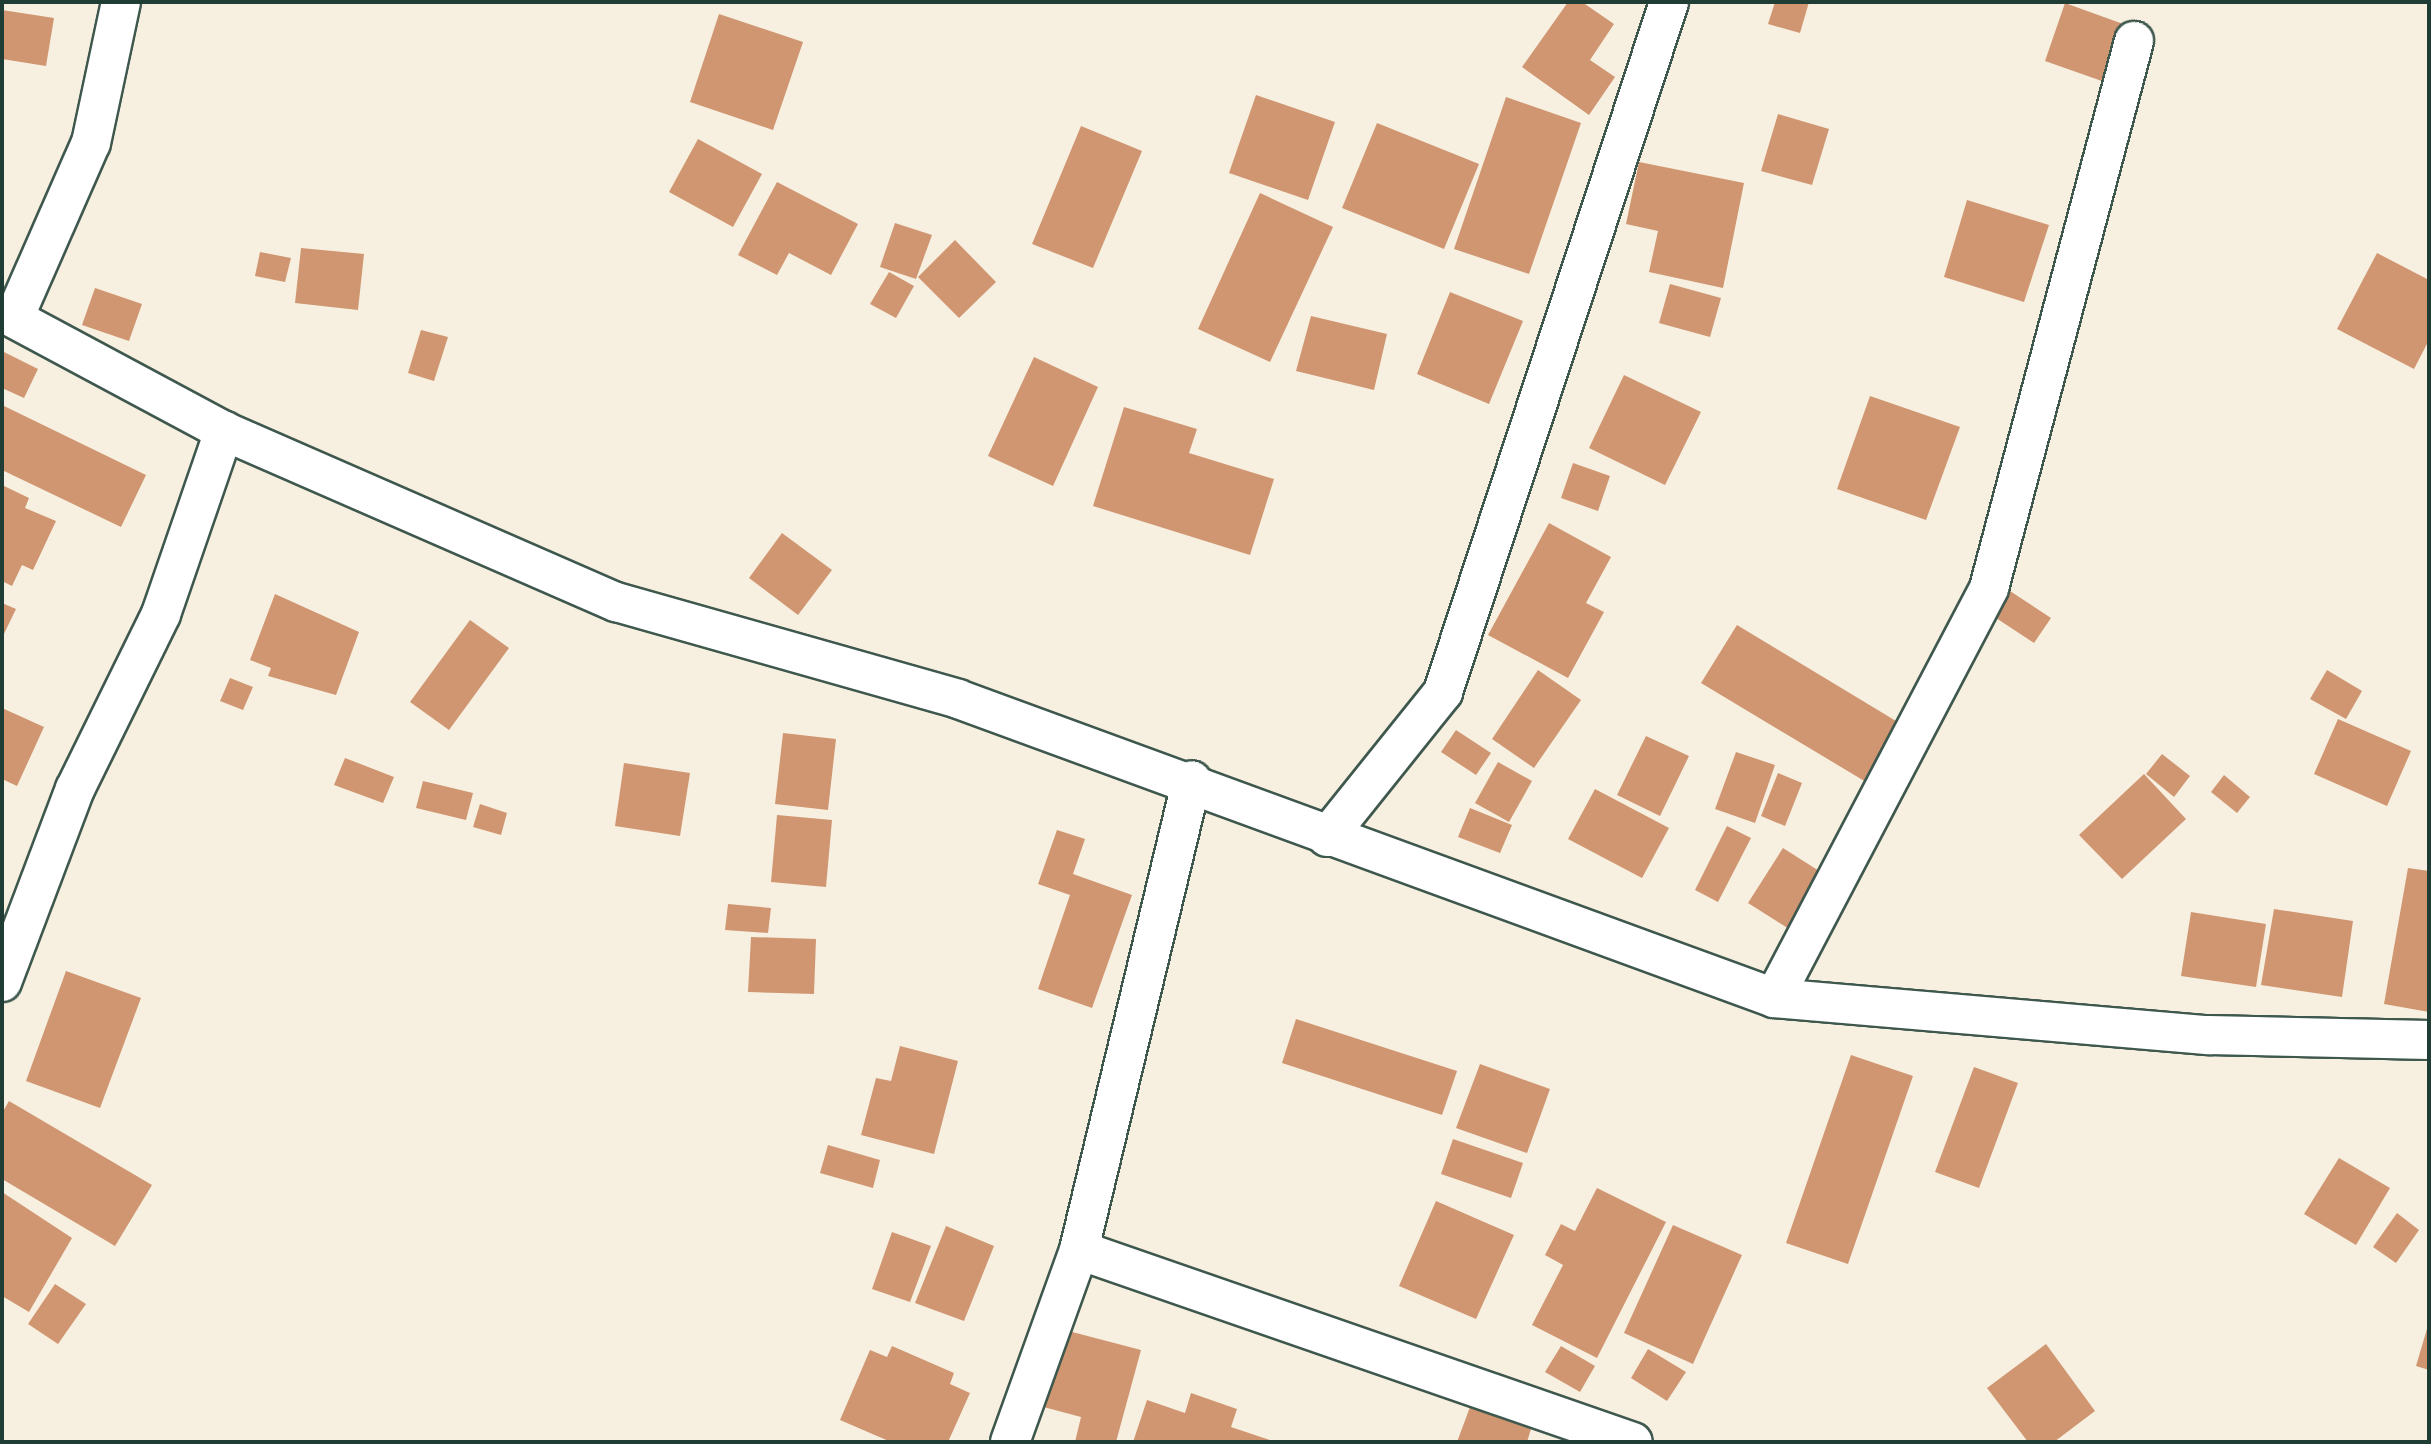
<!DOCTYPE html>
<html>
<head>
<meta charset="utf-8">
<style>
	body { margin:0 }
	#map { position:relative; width:2431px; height:1444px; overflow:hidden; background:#f7f0e0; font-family:"Gochi Hand",sans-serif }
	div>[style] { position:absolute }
	.building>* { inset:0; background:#d09671 }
	.roads { filter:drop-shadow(2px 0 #3f584e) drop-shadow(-2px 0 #3f584e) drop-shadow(0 2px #3f584e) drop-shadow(0 -2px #3f584e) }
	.street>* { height:38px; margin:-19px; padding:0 19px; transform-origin:19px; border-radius:19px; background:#fff }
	span { translate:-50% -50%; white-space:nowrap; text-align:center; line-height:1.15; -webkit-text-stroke:5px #fff; paint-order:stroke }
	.frame { position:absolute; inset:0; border:4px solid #1f3d34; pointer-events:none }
</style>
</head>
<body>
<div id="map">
	<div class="building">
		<i style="clip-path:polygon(1568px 2px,1582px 2px,1614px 24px,1590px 60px,1615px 77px,1589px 115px,1522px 67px)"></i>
		<i style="clip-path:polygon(1775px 2px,1809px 2px,1800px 33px,1768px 24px)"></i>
		<i style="clip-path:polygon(2065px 3px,2137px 29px,2116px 86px,2045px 61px)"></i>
		<i style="clip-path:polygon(2px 10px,54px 18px,46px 66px,2px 59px)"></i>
		<i style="clip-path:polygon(719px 14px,803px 42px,773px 130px,690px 102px)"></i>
		<i style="clip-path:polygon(1256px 95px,1335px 122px,1308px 200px,1229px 173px)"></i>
		<i style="clip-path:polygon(1506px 97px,1581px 123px,1529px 274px,1454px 249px)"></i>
		<i style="clip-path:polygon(1778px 114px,1829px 129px,1812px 185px,1761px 171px)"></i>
		<i style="clip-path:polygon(1377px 123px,1479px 164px,1444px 249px,1342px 208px)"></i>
		<i style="clip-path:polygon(1081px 126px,1142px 151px,1093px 268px,1032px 244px)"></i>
		<i style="clip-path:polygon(698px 139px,762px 174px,733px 227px,669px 192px)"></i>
		<i style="clip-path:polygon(1639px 162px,1744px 183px,1723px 288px,1649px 272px,1658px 231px,1626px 224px)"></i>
		<i style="clip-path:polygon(777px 182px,858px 224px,831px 275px,789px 253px,777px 275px,738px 255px)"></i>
		<i style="clip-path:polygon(1260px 193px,1333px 227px,1270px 362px,1198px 329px)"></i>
		<i style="clip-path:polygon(1967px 200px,2049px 225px,2024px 302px,1944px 277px)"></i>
		<i style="clip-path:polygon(895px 223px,932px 235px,916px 279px,880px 267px)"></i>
		<i style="clip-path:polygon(955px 240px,996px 282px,959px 318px,918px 277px)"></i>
		<i style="clip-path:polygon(301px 248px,364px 254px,358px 310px,295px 303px)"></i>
		<i style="clip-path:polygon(260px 252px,291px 258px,285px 282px,255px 276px)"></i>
		<i style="clip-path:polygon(2377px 253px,2429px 280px,2429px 340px,2414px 369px,2337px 329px)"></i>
		<i style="clip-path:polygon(889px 272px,914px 286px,896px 318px,870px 304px)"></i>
		<i style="clip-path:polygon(1670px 284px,1721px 298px,1710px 337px,1659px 323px)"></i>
		<i style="clip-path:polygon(95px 288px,142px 304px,129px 341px,82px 325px)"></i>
		<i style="clip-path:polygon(1450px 292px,1523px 321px,1489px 404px,1417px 374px)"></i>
		<i style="clip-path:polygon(1311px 316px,1387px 334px,1374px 390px,1296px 371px)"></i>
		<i style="clip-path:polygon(421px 330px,448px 337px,434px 381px,408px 373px)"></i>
		<i style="clip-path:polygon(2px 351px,38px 369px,24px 398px,2px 388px)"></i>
		<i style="clip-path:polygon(1034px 357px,1098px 387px,1053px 486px,988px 456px)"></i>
		<i style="clip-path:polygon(1624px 375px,1701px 412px,1665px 485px,1589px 448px)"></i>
		<i style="clip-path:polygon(1870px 396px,1960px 427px,1926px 520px,1837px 489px)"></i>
		<i style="clip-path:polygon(2px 405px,146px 475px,121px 527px,2px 470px)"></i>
		<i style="clip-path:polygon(1124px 407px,1197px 429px,1189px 453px,1274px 479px,1250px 555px,1093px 506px)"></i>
		<i style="clip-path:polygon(1573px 463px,1610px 476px,1598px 511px,1561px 498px)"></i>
		<i style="clip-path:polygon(2px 485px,29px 498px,25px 508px,56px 521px,33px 570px,22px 565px,12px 586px,2px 581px)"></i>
		<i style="clip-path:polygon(1549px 523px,1611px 557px,1586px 603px,1604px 612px,1568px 678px,1488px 635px)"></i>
		<i style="clip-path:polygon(782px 533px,832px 570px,798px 615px,749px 578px)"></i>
		<i style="clip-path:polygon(2010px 591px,2051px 618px,2034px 643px,1993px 616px)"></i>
		<i style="clip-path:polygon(275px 594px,359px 632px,336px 695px,268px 676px,271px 668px,250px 660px)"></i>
		<i style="clip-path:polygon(2px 603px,16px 609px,2px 638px)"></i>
		<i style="clip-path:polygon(470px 620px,509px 648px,449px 730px,410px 702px)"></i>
		<i style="clip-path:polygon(1737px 625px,1901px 724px,1866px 782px,1701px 683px)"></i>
		<i style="clip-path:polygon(1538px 670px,1581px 700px,1534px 768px,1492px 739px)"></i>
		<i style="clip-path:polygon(2327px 670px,2362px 691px,2346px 719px,2310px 699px)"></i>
		<i style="clip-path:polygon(230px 678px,253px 687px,243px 710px,220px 701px)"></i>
		<i style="clip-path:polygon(2px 708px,44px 727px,17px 786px,2px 779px)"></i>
		<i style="clip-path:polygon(2338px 719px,2411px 751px,2387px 806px,2314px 774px)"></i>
		<i style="clip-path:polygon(1456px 730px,1491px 753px,1476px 775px,1441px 752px)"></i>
		<i style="clip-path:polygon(783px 733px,836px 739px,828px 810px,775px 804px)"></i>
		<i style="clip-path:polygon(1646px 736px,1689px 756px,1660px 816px,1617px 795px)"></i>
		<i style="clip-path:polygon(1736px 752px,1775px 765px,1755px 823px,1715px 809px)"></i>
		<i style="clip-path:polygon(2162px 754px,2190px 776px,2174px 797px,2146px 774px)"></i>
		<i style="clip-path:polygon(345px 758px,394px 777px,383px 803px,334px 785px)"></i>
		<i style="clip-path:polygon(1498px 762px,1532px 781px,1509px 822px,1475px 803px)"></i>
		<i style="clip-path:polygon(624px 763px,690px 773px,680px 836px,615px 826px)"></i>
		<i style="clip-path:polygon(1778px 773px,1802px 783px,1785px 826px,1761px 816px)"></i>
		<i style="clip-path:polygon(2144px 774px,2186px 819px,2122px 879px,2079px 835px)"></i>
		<i style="clip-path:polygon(2224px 775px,2250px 797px,2237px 813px,2211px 792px)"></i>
		<i style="clip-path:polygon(423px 781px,473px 793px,466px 820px,416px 808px)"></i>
		<i style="clip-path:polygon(1595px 789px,1669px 828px,1642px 878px,1568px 839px)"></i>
		<i style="clip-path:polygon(480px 804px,507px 813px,501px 835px,473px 827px)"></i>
		<i style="clip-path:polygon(1470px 808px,1512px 825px,1500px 853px,1458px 837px)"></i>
		<i style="clip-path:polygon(777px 815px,832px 820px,826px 887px,771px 882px)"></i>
		<i style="clip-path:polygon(1727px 826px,1751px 838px,1718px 902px,1695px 890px)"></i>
		<i style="clip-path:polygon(1057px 830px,1085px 839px,1073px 874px,1132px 895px,1092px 1008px,1038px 989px,1070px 895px,1038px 884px)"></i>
		<i style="clip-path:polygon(1783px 848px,1838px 883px,1802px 937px,1748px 903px)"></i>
		<i style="clip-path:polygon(2408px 868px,2429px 871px,2429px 1012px,2384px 1004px)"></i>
		<i style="clip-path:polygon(728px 904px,771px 908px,768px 933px,725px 930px)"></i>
		<i style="clip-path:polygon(2274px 909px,2353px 921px,2342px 997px,2261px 985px)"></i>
		<i style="clip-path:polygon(2191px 912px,2266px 924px,2256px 987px,2181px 976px)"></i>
		<i style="clip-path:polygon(751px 937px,816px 939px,814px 994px,748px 992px)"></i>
		<i style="clip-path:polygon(66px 971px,141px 998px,100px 1108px,26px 1081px)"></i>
		<i style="clip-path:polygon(1296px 1019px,1457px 1071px,1442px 1115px,1282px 1063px)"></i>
		<i style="clip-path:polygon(900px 1046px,958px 1061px,934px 1154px,861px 1135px,876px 1078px,891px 1081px)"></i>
		<i style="clip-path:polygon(1851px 1055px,1913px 1076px,1848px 1264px,1786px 1243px)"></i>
		<i style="clip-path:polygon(1480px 1064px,1550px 1089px,1527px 1153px,1456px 1128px)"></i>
		<i style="clip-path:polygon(1974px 1067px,2018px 1083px,1979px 1188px,1935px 1172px)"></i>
		<i style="clip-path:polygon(9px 1101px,152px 1185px,115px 1246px,2px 1179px,2px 1113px)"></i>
		<i style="clip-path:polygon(1453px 1139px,1523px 1163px,1511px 1198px,1441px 1174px)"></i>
		<i style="clip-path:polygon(828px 1145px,880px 1160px,873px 1188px,820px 1173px)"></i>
		<i style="clip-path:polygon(2339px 1158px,2390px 1188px,2356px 1245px,2304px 1214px)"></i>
		<i style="clip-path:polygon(1597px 1188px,1666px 1222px,1597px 1358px,1532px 1325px,1563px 1265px,1545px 1255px,1561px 1224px,1575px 1231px)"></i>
		<i style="clip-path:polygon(2px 1192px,72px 1238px,29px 1312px,2px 1296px)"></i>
		<i style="clip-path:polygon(1436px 1201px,1514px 1235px,1476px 1319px,1399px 1286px)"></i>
		<i style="clip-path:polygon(2397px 1213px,2419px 1230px,2396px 1263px,2373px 1247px)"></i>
		<i style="clip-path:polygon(1673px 1225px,1742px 1255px,1693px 1364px,1624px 1333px)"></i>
		<i style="clip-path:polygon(946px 1226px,994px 1246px,964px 1321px,915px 1303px)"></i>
		<i style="clip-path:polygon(892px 1232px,931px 1246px,910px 1302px,872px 1289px)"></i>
		<i style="clip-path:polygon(55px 1284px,86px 1304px,58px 1344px,28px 1324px)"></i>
		<i style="clip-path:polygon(2429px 1322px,2429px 1370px,2416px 1366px)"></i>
		<i style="clip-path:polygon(1057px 1328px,1141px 1350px,1116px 1442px,1075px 1442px,1081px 1417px,1036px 1405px)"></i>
		<i style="clip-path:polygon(2046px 1344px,2095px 1411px,2054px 1442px,2028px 1442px,1987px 1388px)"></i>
		<i style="clip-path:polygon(892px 1346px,954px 1373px,950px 1384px,970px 1393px,948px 1442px,891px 1442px,840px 1420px,870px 1350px,887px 1357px)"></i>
		<i style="clip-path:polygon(1561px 1346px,1595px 1366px,1580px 1392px,1545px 1372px)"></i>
		<i style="clip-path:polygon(1648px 1349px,1686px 1372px,1667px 1401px,1631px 1378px)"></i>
		<i style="clip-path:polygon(1191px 1393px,1237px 1409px,1231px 1427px,1276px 1442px,1133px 1442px,1147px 1400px,1185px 1413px)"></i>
		<i style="clip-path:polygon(1470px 1407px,1531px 1429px,1527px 1442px,1457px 1442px)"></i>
	</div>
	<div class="roads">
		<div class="street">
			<i style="left:2px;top:312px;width:252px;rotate:28.2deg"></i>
			<i style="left:224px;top:431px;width:428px;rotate:23.6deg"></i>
			<i style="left:616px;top:602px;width:355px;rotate:15.8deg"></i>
			<i style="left:958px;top:699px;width:869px;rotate:20.12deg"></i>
			<i style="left:1774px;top:998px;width:437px;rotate:4.9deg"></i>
			<i style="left:2209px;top:1035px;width:220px;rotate:1.3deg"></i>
			<i style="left:14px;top:318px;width:191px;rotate:-66.3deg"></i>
			<i style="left:91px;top:143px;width:144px;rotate:-78deg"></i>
			<i style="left:1327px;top:837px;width:186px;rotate:-51.3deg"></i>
			<i style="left:1443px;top:692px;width:726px;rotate:-71.86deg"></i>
			<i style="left:2px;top:982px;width:206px;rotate:-69.3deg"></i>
			<i style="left:75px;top:789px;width:195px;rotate:-63.8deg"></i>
			<i style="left:161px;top:614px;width:194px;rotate:-71deg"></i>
			<i style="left:1774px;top:998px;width:463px;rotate:-62.3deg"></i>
			<i style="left:1989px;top:588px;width:566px;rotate:-75.15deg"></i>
			<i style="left:1079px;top:1250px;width:586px;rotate:19.11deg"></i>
			<i style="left:1010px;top:1442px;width:204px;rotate:-70.2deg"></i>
			<i style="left:1079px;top:1250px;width:483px;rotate:-76.5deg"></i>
		</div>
	</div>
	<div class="frame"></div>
</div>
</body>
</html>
